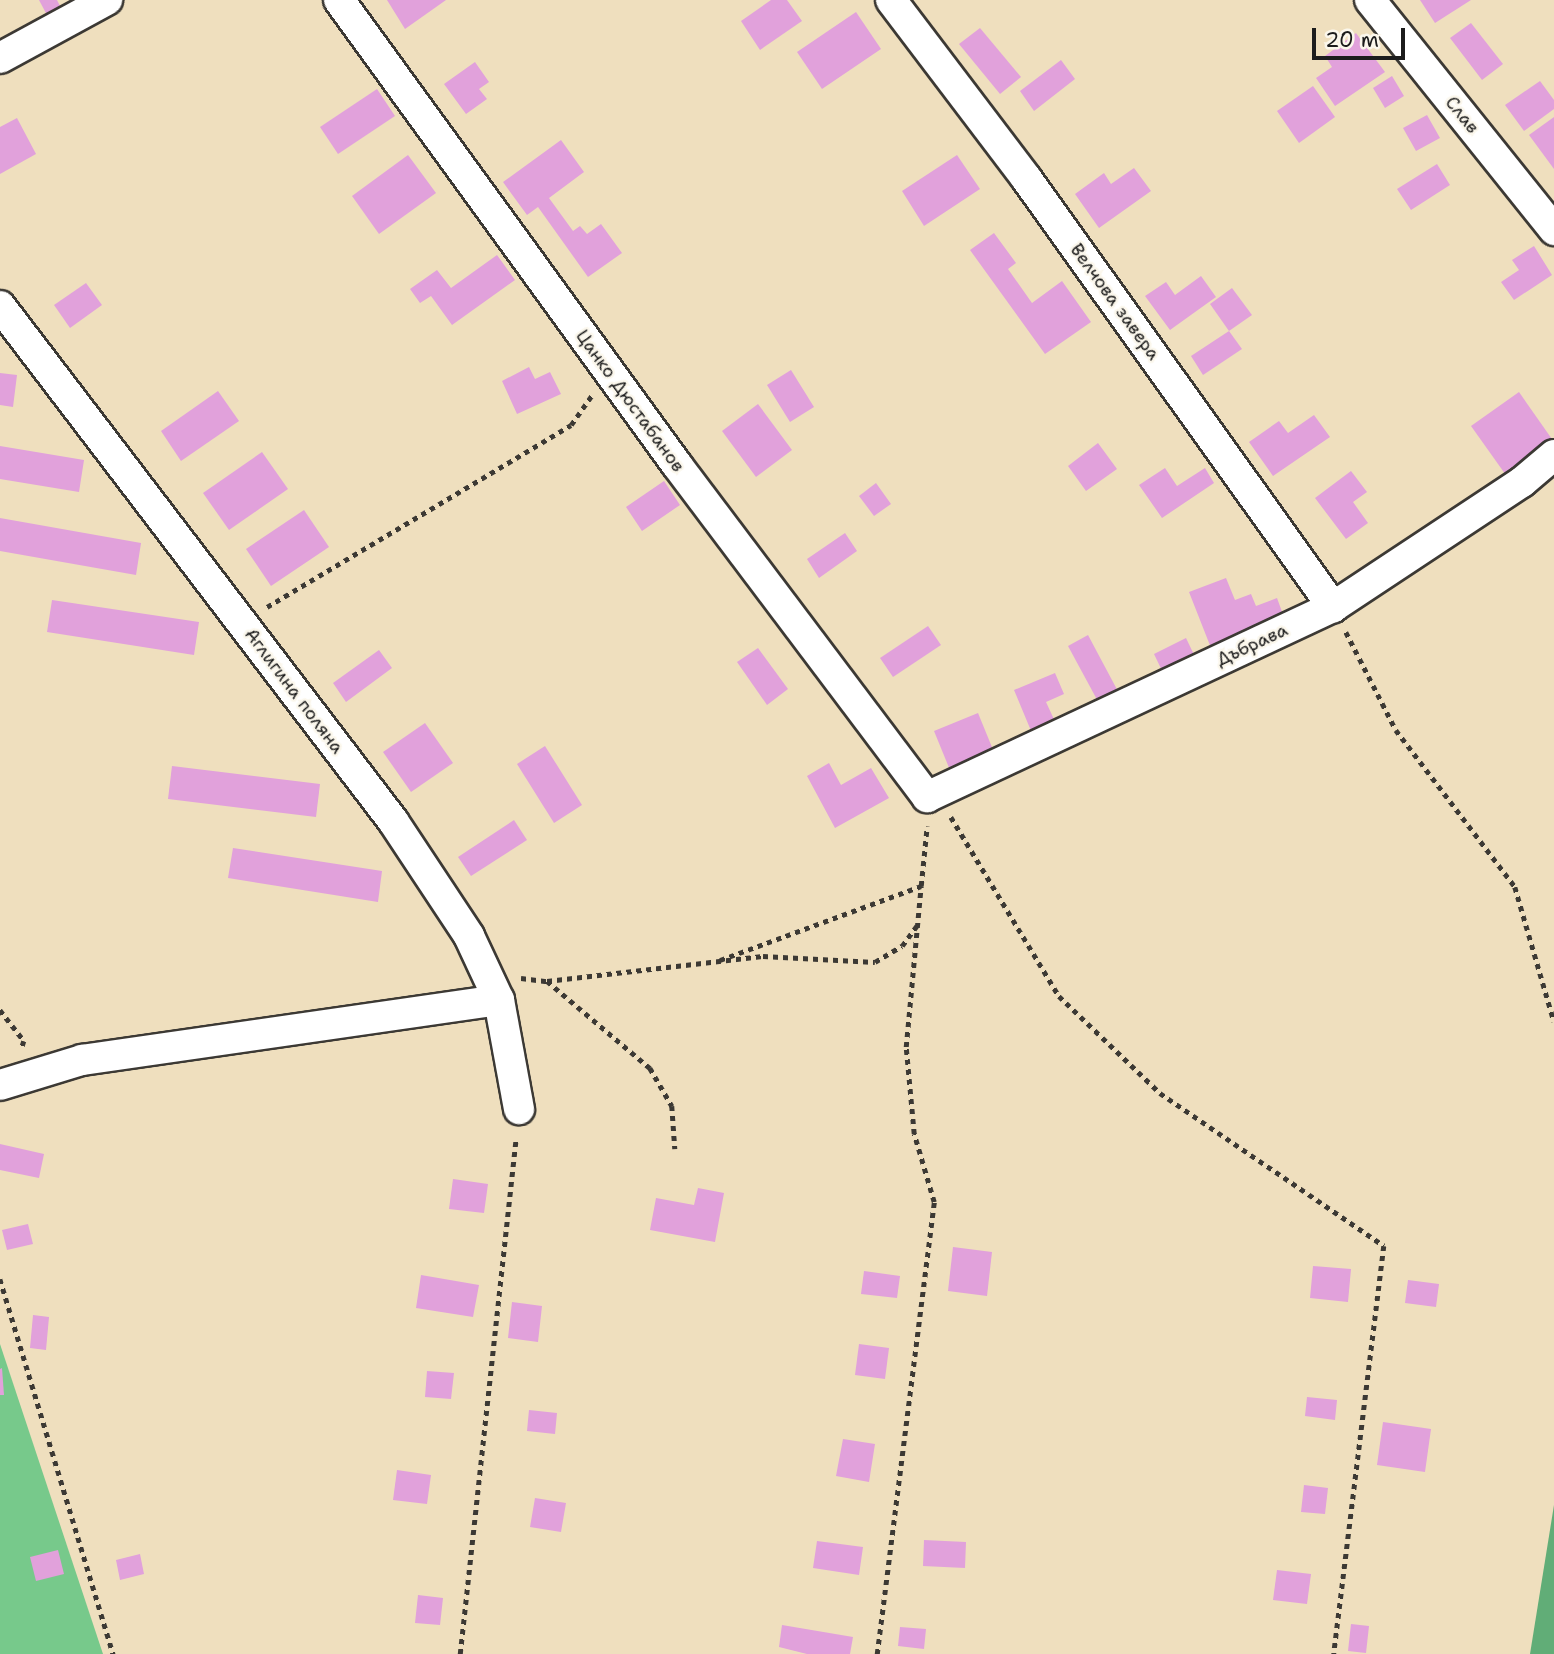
<!DOCTYPE html>
<html>
<head>
<meta charset="utf-8">
<style>
	body { margin:0 }
	#map { position:relative; width:1554px; height:1654px; overflow:hidden; background:#efdfbe; font-family:"Shantell Sans",sans-serif }
	div>[style] { position:absolute }
	.green>* { inset:0; background:#77c98b }
	.forest>* { inset:0; background:#61ad77 }
	.building>* { inset:0; background:#e1a1db }
	.path>* { height:4.5px; margin-top:-2.25px; transform-origin:0; background:repeating-linear-gradient(90deg,#3c3934 0 5px,transparent 0 10px) }
	.roads { filter:drop-shadow(2px 0 #3c3934) drop-shadow(-2px 0 #3c3934) drop-shadow(0 2px #3c3934) drop-shadow(0 -2px #3c3934) }
	.street>* { height:30px; margin:-15px; padding:0 15px; transform-origin:15px; border-radius:15px; background:#fff }
	span { translate:-50% -50%; white-space:nowrap; text-align:center; line-height:1.15; -webkit-text-stroke:5px #fbf7ec; paint-order:stroke }
	.street-label { font-size:18px; color:#1c1c1c }
	.scale { position:absolute; left:1312px; top:28px; width:93px; height:32px; box-sizing:border-box; border:4px solid #1c1c1c; border-top:0; padding-left:9px; font-size:21px; line-height:24px; white-space:nowrap; color:#1c1c1c; -webkit-text-stroke:5px #fbf7ec; paint-order:stroke }
</style>
</head>
<body>
<div id="map">
	<div class="green">
		<i style="clip-path:polygon(0 1344px,103px 1654px,0 1654px)"></i>
	</div>
	<div class="forest">
		<i style="clip-path:polygon(1554px 1505px,1554px 1654px,1530px 1654px)"></i>
	</div>
	<div class="building">
		<i style="clip-path:polygon(39px 0,57px 0,62px 10px,48px 17px)"></i>
		<i style="clip-path:polygon(387px 0,446px 0,405px 29px)"></i>
		<i style="clip-path:polygon(771px 0,787px 0,802px 21px,760px 50px,741px 21px)"></i>
		<i style="clip-path:polygon(1420px 0,1471px 0,1435px 23px)"></i>
		<i style="clip-path:polygon(856px 12px,881px 49px,822px 89px,797px 52px)"></i>
		<i style="clip-path:polygon(1471px 23px,1503px 64px,1482px 80px,1450px 38px)"></i>
		<i style="clip-path:polygon(980px 28px,1021px 77px,1000px 94px,959px 44px)"></i>
		<i style="clip-path:polygon(1356px 33px,1385px 72px,1335px 106px,1316px 78px,1332px 67px,1325px 56px)"></i>
		<i style="clip-path:polygon(1061px 60px,1075px 79px,1034px 111px,1020px 91px)"></i>
		<i style="clip-path:polygon(475px 62px,489px 82px,479px 89px,487px 99px,466px 114px,444px 84px)"></i>
		<i style="clip-path:polygon(1392px 76px,1404px 96px,1385px 108px,1373px 88px)"></i>
		<i style="clip-path:polygon(1540px 81px,1554px 100px,1554px 109px,1524px 131px,1505px 105px)"></i>
		<i style="clip-path:polygon(1313px 86px,1335px 117px,1299px 143px,1277px 111px)"></i>
		<i style="clip-path:polygon(377px 89px,395px 116px,338px 154px,320px 127px)"></i>
		<i style="clip-path:polygon(1427px 115px,1440px 138px,1416px 151px,1403px 128px)"></i>
		<i style="clip-path:polygon(1554px 117px,1554px 169px,1529px 135px)"></i>
		<i style="clip-path:polygon(17px 118px,36px 154px,0 174px,0 127px)"></i>
		<i style="clip-path:polygon(561px 140px,584px 172px,549px 198px,573px 231px,580px 226px,587px 234px,601px 224px,622px 253px,588px 277px,538px 207px,527px 215px,503px 182px)"></i>
		<i style="clip-path:polygon(408px 155px,436px 193px,379px 234px,352px 196px)"></i>
		<i style="clip-path:polygon(957px 155px,980px 189px,924px 226px,902px 191px)"></i>
		<i style="clip-path:polygon(1437px 164px,1450px 185px,1411px 210px,1397px 189px)"></i>
		<i style="clip-path:polygon(1134px 168px,1151px 191px,1099px 228px,1075px 194px,1104px 173px,1111px 184px)"></i>
		<i style="clip-path:polygon(994px 233px,1016px 263px,1008px 269px,1032px 303px,1062px 281px,1091px 322px,1045px 354px,970px 250px)"></i>
		<i style="clip-path:polygon(1534px 246px,1552px 275px,1514px 300px,1501px 282px,1519px 270px,1512px 260px)"></i>
		<i style="clip-path:polygon(497px 255px,515px 280px,452px 325px,431px 296px,420px 303px,410px 289px,437px 270px,451px 288px)"></i>
		<i style="clip-path:polygon(1201px 276px,1216px 297px,1170px 330px,1145px 296px,1166px 282px,1175px 295px)"></i>
		<i style="clip-path:polygon(86px 283px,102px 305px,70px 328px,54px 305px)"></i>
		<i style="clip-path:polygon(1232px 288px,1252px 315px,1229px 331px,1210px 304px)"></i>
		<i style="clip-path:polygon(1229px 331px,1242px 349px,1203px 375px,1191px 356px)"></i>
		<i style="clip-path:polygon(529px 367px,535px 379px,550px 372px,561px 394px,517px 414px,502px 381px)"></i>
		<i style="clip-path:polygon(791px 370px,814px 407px,790px 422px,767px 385px)"></i>
		<i style="clip-path:polygon(0 373px,17px 375px,13px 407px,0 405px)"></i>
		<i style="clip-path:polygon(218px 391px,239px 421px,181px 461px,161px 431px)"></i>
		<i style="clip-path:polygon(1519px 392px,1554px 442px,1508px 478px,1471px 426px)"></i>
		<i style="clip-path:polygon(758px 404px,792px 450px,756px 477px,722px 431px)"></i>
		<i style="clip-path:polygon(1314px 415px,1330px 437px,1273px 476px,1249px 442px,1279px 421px,1288px 433px)"></i>
		<i style="clip-path:polygon(1098px 443px,1117px 469px,1086px 491px,1068px 466px)"></i>
		<i style="clip-path:polygon(0 446px,84px 460px,79px 492px,0 479px)"></i>
		<i style="clip-path:polygon(262px 452px,288px 489px,229px 530px,203px 493px)"></i>
		<i style="clip-path:polygon(1165px 468px,1177px 486px,1205px 468px,1214px 483px,1162px 518px,1139px 485px)"></i>
		<i style="clip-path:polygon(1351px 471px,1367px 492px,1353px 502px,1368px 523px,1346px 539px,1315px 498px)"></i>
		<i style="clip-path:polygon(664px 481px,680px 505px,642px 531px,626px 507px)"></i>
		<i style="clip-path:polygon(876px 483px,891px 504px,874px 516px,859px 496px)"></i>
		<i style="clip-path:polygon(304px 510px,329px 547px,271px 586px,246px 549px)"></i>
		<i style="clip-path:polygon(0 518px,141px 543px,136px 575px,0 551px)"></i>
		<i style="clip-path:polygon(845px 533px,857px 551px,819px 578px,807px 559px)"></i>
		<i style="clip-path:polygon(1226px 578px,1235px 600px,1251px 594px,1256px 606px,1277px 598px,1285px 620px,1211px 648px,1189px 592px)"></i>
		<i style="clip-path:polygon(52px 600px,199px 622px,194px 655px,47px 632px)"></i>
		<i style="clip-path:polygon(928px 626px,941px 645px,893px 677px,880px 658px)"></i>
		<i style="clip-path:polygon(1088px 635px,1121px 697px,1101px 707px,1068px 646px)"></i>
		<i style="clip-path:polygon(1186px 638px,1198px 663px,1166px 679px,1154px 654px)"></i>
		<i style="clip-path:polygon(758px 648px,788px 689px,767px 705px,737px 662px)"></i>
		<i style="clip-path:polygon(379px 650px,392px 668px,346px 702px,333px 683px)"></i>
		<i style="clip-path:polygon(1055px 673px,1064px 694px,1046px 702px,1058px 728px,1034px 738px,1014px 690px)"></i>
		<i style="clip-path:polygon(978px 713px,996px 757px,952px 775px,934px 731px)"></i>
		<i style="clip-path:polygon(425px 723px,453px 763px,411px 792px,383px 752px)"></i>
		<i style="clip-path:polygon(545px 746px,582px 805px,554px 823px,517px 764px)"></i>
		<i style="clip-path:polygon(829px 763px,841px 785px,871px 768px,889px 798px,835px 828px,807px 776px)"></i>
		<i style="clip-path:polygon(172px 766px,320px 784px,316px 817px,168px 799px)"></i>
		<i style="clip-path:polygon(514px 820px,527px 840px,471px 876px,458px 857px)"></i>
		<i style="clip-path:polygon(233px 848px,382px 871px,378px 902px,228px 878px)"></i>
		<i style="clip-path:polygon(0 1144px,44px 1154px,39px 1178px,0 1170px)"></i>
		<i style="clip-path:polygon(453px 1179px,488px 1184px,484px 1213px,449px 1209px)"></i>
		<i style="clip-path:polygon(698px 1188px,724px 1193px,715px 1242px,650px 1230px,656px 1198px,694px 1205px)"></i>
		<i style="clip-path:polygon(28px 1224px,33px 1244px,7px 1250px,2px 1230px)"></i>
		<i style="clip-path:polygon(953px 1247px,992px 1252px,987px 1296px,948px 1291px)"></i>
		<i style="clip-path:polygon(1313px 1266px,1351px 1269px,1348px 1302px,1310px 1298px)"></i>
		<i style="clip-path:polygon(864px 1271px,900px 1276px,897px 1298px,861px 1294px)"></i>
		<i style="clip-path:polygon(421px 1275px,479px 1285px,473px 1317px,416px 1308px)"></i>
		<i style="clip-path:polygon(1408px 1280px,1439px 1284px,1436px 1307px,1405px 1303px)"></i>
		<i style="clip-path:polygon(512px 1302px,542px 1306px,538px 1342px,508px 1338px)"></i>
		<i style="clip-path:polygon(33px 1315px,49px 1317px,46px 1350px,30px 1348px)"></i>
		<i style="clip-path:polygon(859px 1344px,889px 1348px,885px 1379px,855px 1375px)"></i>
		<i style="clip-path:polygon(2px 1368px,4px 1395px,0 1395px,0 1369px)"></i>
		<i style="clip-path:polygon(427px 1371px,454px 1373px,451px 1399px,425px 1397px)"></i>
		<i style="clip-path:polygon(1307px 1397px,1337px 1400px,1335px 1420px,1305px 1416px)"></i>
		<i style="clip-path:polygon(529px 1410px,557px 1413px,555px 1434px,527px 1431px)"></i>
		<i style="clip-path:polygon(1383px 1422px,1431px 1429px,1425px 1472px,1377px 1465px)"></i>
		<i style="clip-path:polygon(843px 1439px,875px 1444px,869px 1482px,836px 1476px)"></i>
		<i style="clip-path:polygon(397px 1470px,431px 1475px,427px 1504px,393px 1500px)"></i>
		<i style="clip-path:polygon(1304px 1485px,1328px 1488px,1325px 1514px,1301px 1512px)"></i>
		<i style="clip-path:polygon(535px 1498px,566px 1503px,561px 1532px,530px 1527px)"></i>
		<i style="clip-path:polygon(924px 1540px,966px 1542px,965px 1568px,923px 1566px)"></i>
		<i style="clip-path:polygon(817px 1541px,863px 1547px,859px 1575px,813px 1568px)"></i>
		<i style="clip-path:polygon(58px 1550px,64px 1574px,36px 1581px,30px 1557px)"></i>
		<i style="clip-path:polygon(140px 1554px,144px 1574px,120px 1580px,116px 1560px)"></i>
		<i style="clip-path:polygon(1277px 1570px,1311px 1574px,1307px 1604px,1273px 1600px)"></i>
		<i style="clip-path:polygon(418px 1595px,443px 1598px,440px 1625px,415px 1623px)"></i>
		<i style="clip-path:polygon(1351px 1624px,1369px 1626px,1366px 1653px,1348px 1651px)"></i>
		<i style="clip-path:polygon(782px 1625px,853px 1637px,850px 1654px,807px 1654px,779px 1647px)"></i>
		<i style="clip-path:polygon(900px 1627px,926px 1629px,924px 1649px,898px 1646px)"></i>
	</div>
	<div class="path">
		<i style="left:267px;top:607px;width:354px;rotate:-30.9deg"></i>
		<i style="left:571px;top:425px;width:37px;rotate:-55deg"></i>
		<i style="left:1346px;top:632px;width:110px;rotate:63deg"></i>
		<i style="left:1396px;top:730px;width:197px;rotate:52.8deg"></i>
		<i style="left:1515px;top:887px;width:140px;rotate:73.8deg"></i>
		<i style="left:951px;top:817px;width:209px;rotate:58.9deg"></i>
		<i style="left:1059px;top:996px;width:140px;rotate:43.8deg"></i>
		<i style="left:1160px;top:1093px;width:271px;rotate:34.3deg"></i>
		<i style="left:1384px;top:1246px;width:411px;rotate:97deg"></i>
		<i style="left:720px;top:960px;width:214px;rotate:-20.2deg"></i>
		<i style="left:921px;top:886px;width:60px;rotate:-84.3deg"></i>
		<i style="left:521px;top:978px;width:26px;rotate:7deg"></i>
		<i style="left:547px;top:981px;width:217px;rotate:-6.6deg"></i>
		<i style="left:763px;top:956px;width:112px;rotate:3.1deg"></i>
		<i style="left:875px;top:962px;width:31px;rotate:-31deg"></i>
		<i style="left:902px;top:946px;width:29px;rotate:-54deg"></i>
		<i style="left:547px;top:981px;width:135px;rotate:40.2deg"></i>
		<i style="left:650px;top:1068px;width:44px;rotate:59.9deg"></i>
		<i style="left:672px;top:1106px;width:43px;rotate:86deg"></i>
		<i style="left:0;top:1010px;width:39px;rotate:52deg"></i>
		<i style="left:24px;top:1041px;width:6px;rotate:108deg"></i>
		<i style="left:0;top:1279px;width:392px;rotate:73.2deg"></i>
		<i style="left:460px;top:1654px;width:519px;rotate:-83.81deg"></i>
		<i style="left:877px;top:1654px;width:456px;rotate:-82.8deg"></i>
		<i style="left:934px;top:1202px;width:71px;rotate:-106.4deg"></i>
		<i style="left:914px;top:1134px;width:87px;rotate:-95.3deg"></i>
		<i style="left:906px;top:1047px;width:162px;rotate:-84.7deg"></i>
	</div>
	<div class="roads">
		<div class="street">
			<i style="left:339px;top:0;width:575px;rotate:53.99deg"></i>
			<i style="left:677px;top:465px;width:416px;rotate:53deg"></i>
			<i style="left:927px;top:797px;width:448px;rotate:-25.1deg"></i>
			<i style="left:1333px;top:607px;width:227px;rotate:-33.5deg"></i>
			<i style="left:1522px;top:482px;width:42px;rotate:-40.2deg"></i>
			<i style="left:891px;top:0;width:223px;rotate:52.8deg"></i>
			<i style="left:1026px;top:178px;width:528px;rotate:54.41deg"></i>
			<i style="left:1370px;top:0;width:295px;rotate:51.3deg"></i>
			<i style="left:0;top:58px;width:122px;rotate:-28.5deg"></i>
			<i style="left:0;top:306px;width:648px;rotate:52.65deg"></i>
			<i style="left:393px;top:821px;width:138px;rotate:56.5deg"></i>
			<i style="left:469px;top:936px;width:71px;rotate:64.9deg"></i>
			<i style="left:499px;top:1000px;width:111px;rotate:79.6deg"></i>
			<i style="left:0;top:1085px;width:86px;rotate:-17deg"></i>
			<i style="left:82px;top:1060px;width:421px;rotate:-8.2deg"></i>
		</div>
	</div>
	<div class="street-label">
		<span style="left:1462px;top:115px;rotate:51deg">Слав</span>
		<span style="left:1115px;top:302px;rotate:54deg">Велчова завера</span>
		<span style="left:630px;top:401px;rotate:54deg">Цанко Дюстабанов</span>
		<span style="left:1252px;top:645px;rotate:-25deg">Дъбрава</span>
		<span style="left:294px;top:691px;rotate:53deg">Аглигина поляна</span>
	</div>
	<div class="scale">20 m</div>
</div>
</body>
</html>
